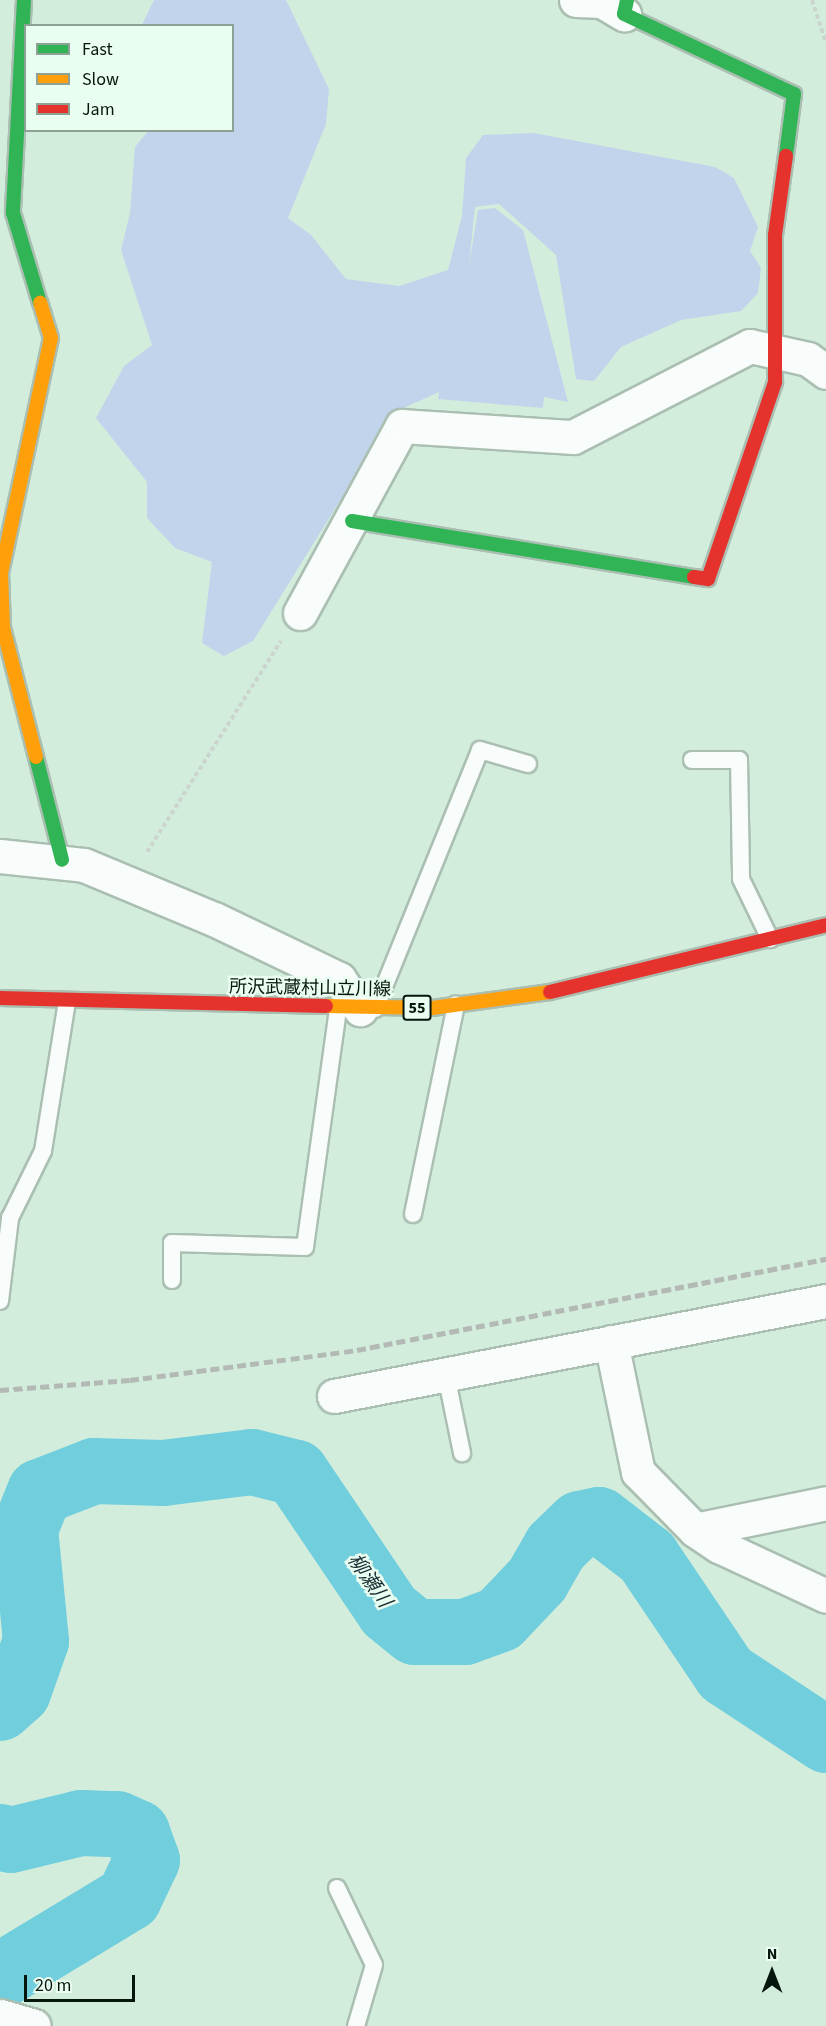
<!DOCTYPE html>
<html>
<head>
<meta charset="utf-8">
<style>
	body { margin:0 }
	#map { position:relative; width:826px; height:2026px; overflow:hidden; background:#d3eddc; font-family:"Source Sans 3","Noto Sans JP",sans-serif }
	div>[style] { position:absolute }
	.green>* { inset:0; background:#c2d4eb }
	.river>* { height:66px; margin:-33px; padding:0 33px; transform-origin:33px; border-radius:33px; background:#71cedd }
	.path>* { height:4px; margin-top:-2px; transform-origin:0; background:repeating-linear-gradient(90deg,#ccd4cf 0 4.5px,transparent 0 7.5px) }
	.roads { filter:drop-shadow(2px 0 #aabfb2) drop-shadow(-2px 0 #aabfb2) drop-shadow(0 2px #aabfb2) drop-shadow(0 -2px #aabfb2) }
	.lane>* { height:16px; margin:-8px; padding:0 8px; transform-origin:8px; border-radius:8px; background:#f8fcfa }
	.street>* { height:33px; margin:-16.5px; padding:0 16.5px; transform-origin:16.5px; border-radius:16.5px; background:#f8fcfa }
	.fast>* { height:14px; margin:-7px; padding:0 7px; transform-origin:7px; border-radius:7px; background:#30b455 }
	.slow>* { height:14px; margin:-7px; padding:0 7px; transform-origin:7px; border-radius:7px; background:#ff9f0a }
	.jam>* { height:14px; margin:-7px; padding:0 7px; transform-origin:7px; border-radius:7px; background:#e5322d }
	.rail>* { height:4.5px; margin-top:-2.25px; transform-origin:0; background:repeating-linear-gradient(90deg,#b3b9b5 0 9px,transparent 0 13.5px) }
	span { translate:-50% -50%; white-space:nowrap; text-align:center; line-height:1.15; -webkit-text-stroke:5px #eafdf1; paint-order:stroke }
	.shield-label span { padding:2px 4px; background:#eafdf1; border:2px solid; border-radius:4px; -webkit-text-stroke-width:0 }
	.shield-label { font-size:16px; color:#05160c; font-weight:700 }
	.street-label { font-size:18px; color:#05160c }
	.water-label { font-size:20px; color:#192e33; font-style:italic }
	.legend { position:absolute; left:24px; top:24px; width:210px; height:108px; box-sizing:border-box; background:#eafdf1; border:2px solid #8ea195; margin:0; padding:8px 10px; list-style:none; font-size:18px; color:#05160c }
	.legend li { display:flex; align-items:center; gap:12px; height:30px }
	.legend b { width:30px; border:2px solid #8ea195 }
	.north { position:absolute; left:742px; top:1942px; width:60px; height:60px; -webkit-text-stroke:4px #eafdf1; paint-order:stroke; rotate:0deg; font-size:16px; font-weight:700; line-height:24px; text-align:center; color:#05160c }
	.north::after { content:''; display:block; margin:auto; width:21px; height:27px; background:#05160c; clip-path:polygon(50% 0,100% 100%,50% 72%,0 100%) }
	.scale { position:absolute; left:24px; top:1975px; width:111px; height:27px; box-sizing:border-box; border:3px solid #05160c; border-top:0; padding-left:8px; font-size:18px; line-height:21px; white-space:nowrap; color:#05160c; -webkit-text-stroke:4px #eafdf1; paint-order:stroke }
</style>
</head>
<body>
<div id="map">
	<div class="green">
		<i style="clip-path:polygon(154px 0,286px 0,329px 89px,326px 124px,288px 218px,311px 235px,346px 279px,399px 286px,448px 270px,462px 216px,466px 158px,483px 135px,534px 133px,715px 167px,734px 178px,758px 227px,750px 251px,761px 268px,758px 293px,741px 311px,681px 320px,621px 347px,594px 381px,576px 379px,556px 255px,499px 204px,475px 207px,469px 265px,478px 210px,495px 208px,523px 230px,568px 402px,544px 397px,543px 408px,438px 399px,439px 392px,395px 412px,253px 641px,224px 656px,202px 643px,212px 562px,175px 548px,147px 518px,147px 482px,96px 418px,124px 366px,152px 345px,121px 250px,130px 213px,135px 147px,148px 131px,232px 130px,232px 26px,142px 25px)"></i>
	</div>
	<div class="river">
		<i style="left:0;top:1708px;width:24px;rotate:-42deg"></i>
		<i style="left:18px;top:1692px;width:54px;rotate:-70.6deg"></i>
		<i style="left:36px;top:1641px;width:113px;rotate:-95.6deg"></i>
		<i style="left:25px;top:1529px;width:40px;rotate:-68deg"></i>
		<i style="left:40px;top:1492px;width:58px;rotate:-21.3deg"></i>
		<i style="left:94px;top:1471px;width:69px;rotate:1.7deg"></i>
		<i style="left:163px;top:1473px;width:90px;rotate:-7deg"></i>
		<i style="left:252px;top:1462px;width:45px;rotate:14deg"></i>
		<i style="left:296px;top:1473px;width:166px;rotate:56deg"></i>
		<i style="left:389px;top:1611px;width:33px;rotate:39deg"></i>
		<i style="left:415px;top:1632px;width:50px"></i>
		<i style="left:465px;top:1632px;width:37px;rotate:-20deg"></i>
		<i style="left:500px;top:1619px;width:54px;rotate:-46.5deg"></i>
		<i style="left:537px;top:1580px;width:38px;rotate:-60deg"></i>
		<i style="left:556px;top:1547px;width:33px;rotate:-44deg"></i>
		<i style="left:580px;top:1524px;width:19px;rotate:-12deg"></i>
		<i style="left:599px;top:1520px;width:61px;rotate:37.6deg"></i>
		<i style="left:647px;top:1557px;width:141px;rotate:56deg"></i>
		<i style="left:726px;top:1674px;width:120px;rotate:33.4deg"></i>
		<i style="left:0;top:1837px;width:11px;rotate:15deg"></i>
		<i style="left:11px;top:1840px;width:72px;rotate:-13.7deg"></i>
		<i style="left:81px;top:1823px;width:36px;rotate:2deg"></i>
		<i style="left:117px;top:1824px;width:22px;rotate:24deg"></i>
		<i style="left:137px;top:1833px;width:29px;rotate:70deg"></i>
		<i style="left:147px;top:1860px;width:42px;rotate:115.3deg"></i>
		<i style="left:129px;top:1898px;width:151px;rotate:148.8deg"></i>
	</div>
	<div class="path">
		<i style="left:812px;top:0;width:45px;rotate:72deg"></i>
		<i style="left:147px;top:852px;width:250px;rotate:-57.6deg"></i>
	</div>
	<div class="roads">
		<div class="lane">
			<i style="left:692px;top:760px;width:47px"></i>
			<i style="left:739px;top:760px;width:119px;rotate:89deg"></i>
			<i style="left:741px;top:879px;width:67px;rotate:64.2deg"></i>
			<i style="left:375px;top:1009px;width:279px;rotate:-67.9deg"></i>
			<i style="left:480px;top:750px;width:50px;rotate:16.3deg"></i>
			<i style="left:413px;top:1214px;width:214px;rotate:-78.4deg"></i>
			<i style="left:172px;top:1280px;width:37px;rotate:-90deg"></i>
			<i style="left:172px;top:1243px;width:133px;rotate:1.7deg"></i>
			<i style="left:305px;top:1247px;width:241px;rotate:-82.1deg"></i>
			<i style="left:0;top:1301px;width:84px;rotate:-83.1deg"></i>
			<i style="left:10px;top:1218px;width:75px;rotate:-63.8deg"></i>
			<i style="left:43px;top:1151px;width:152px;rotate:-80.9deg"></i>
			<i style="left:446px;top:1375px;width:80px;rotate:78.4deg"></i>
			<i style="left:337px;top:1888px;width:85px;rotate:64.3deg"></i>
			<i style="left:374px;top:1965px;width:64px;rotate:106.4deg"></i>
		</div>
		<div class="street">
			<i style="left:576px;top:0;width:26px;rotate:2deg"></i>
			<i style="left:602px;top:1px;width:26px;rotate:31deg"></i>
			<i style="left:300px;top:613px;width:213px;rotate:-61.4deg"></i>
			<i style="left:402px;top:426px;width:171px;rotate:3.7deg"></i>
			<i style="left:573px;top:437px;width:199px;rotate:-27.2deg"></i>
			<i style="left:750px;top:346px;width:59px;rotate:12.6deg"></i>
			<i style="left:808px;top:359px;width:22px;rotate:36deg"></i>
			<i style="left:0;top:856px;width:84px;rotate:6.1deg"></i>
			<i style="left:84px;top:865px;width:141px;rotate:22.6deg"></i>
			<i style="left:214px;top:919px;width:139px;rotate:25.6deg"></i>
			<i style="left:339px;top:979px;width:37px;rotate:55deg"></i>
			<i style="left:611px;top:1342px;width:133px;rotate:78.3deg"></i>
			<i style="left:638px;top:1472px;width:81px;rotate:45.5deg"></i>
			<i style="left:695px;top:1530px;width:29px;rotate:34deg"></i>
			<i style="left:719px;top:1546px;width:118px;rotate:25deg"></i>
			<i style="left:334px;top:1396px;width:501px;rotate:-10.93deg"></i>
			<i style="left:695px;top:1530px;width:134px;rotate:-11.6deg"></i>
			<i style="left:0;top:2016px;width:35px;rotate:16deg"></i>
		</div>
		<div class="fast">
			<i style="left:24px;top:0;width:213px;rotate:93deg"></i>
			<i style="left:13px;top:213px;width:94px;rotate:73.3deg"></i>
			<i style="left:627px;top:0;width:14px;rotate:102deg"></i>
			<i style="left:624px;top:14px;width:188px;rotate:25.2deg"></i>
			<i style="left:794px;top:94px;width:63px;rotate:97.4deg"></i>
			<i style="left:352px;top:521px;width:347px;rotate:9.3deg"></i>
			<i style="left:36px;top:757px;width:106px;rotate:75.8deg"></i>
		</div>
		<div class="slow">
			<i style="left:36px;top:757px;width:133px;rotate:-104.3deg"></i>
			<i style="left:3px;top:628px;width:55px;rotate:-92.1deg"></i>
			<i style="left:1px;top:573px;width:240px;rotate:-78deg"></i>
			<i style="left:51px;top:338px;width:37px;rotate:-107deg"></i>
			<i style="left:326px;top:1006px;width:106px;rotate:1.1deg"></i>
			<i style="left:432px;top:1008px;width:119px;rotate:-7.7deg"></i>
		</div>
		<div class="jam">
			<i style="left:694px;top:577px;width:14px;rotate:8deg"></i>
			<i style="left:708px;top:579px;width:208px;rotate:-71.2deg"></i>
			<i style="left:775px;top:382px;width:147px;rotate:-90deg"></i>
			<i style="left:775px;top:235px;width:80px;rotate:-82.1deg"></i>
			<i style="left:550px;top:992px;width:284px;rotate:-13.6deg"></i>
			<i style="left:0;top:998px;width:326px;rotate:1.4deg"></i>
		</div>
	</div>
	<div class="rail">
		<i style="left:0;top:1390px;width:130px;rotate:-4.4deg"></i>
		<i style="left:130px;top:1380px;width:229px;rotate:-7.5deg"></i>
		<i style="left:357px;top:1350px;width:478px;rotate:-11deg"></i>
	</div>
	<div class="shield-label">
		<span style="left:417px;top:1008px">55</span>
	</div>
	<div class="street-label">
		<span style="left:310px;top:989px;rotate:1deg">所沢武蔵村山立川線</span>
	</div>
	<div class="water-label">
		<span style="left:369px;top:1581px;rotate:55deg">柳瀬川</span>
	</div>
	<ul class="legend">
	<li><b style="height:8px;background:#30b455"></b>Fast</li>
	<li><b style="height:8px;background:#ff9f0a"></b>Slow</li>
	<li><b style="height:8px;background:#e5322d"></b>Jam</li>
	</ul>
	<div class="north">N</div>
	<div class="scale">20 m</div>
</div>
</body>
</html>
